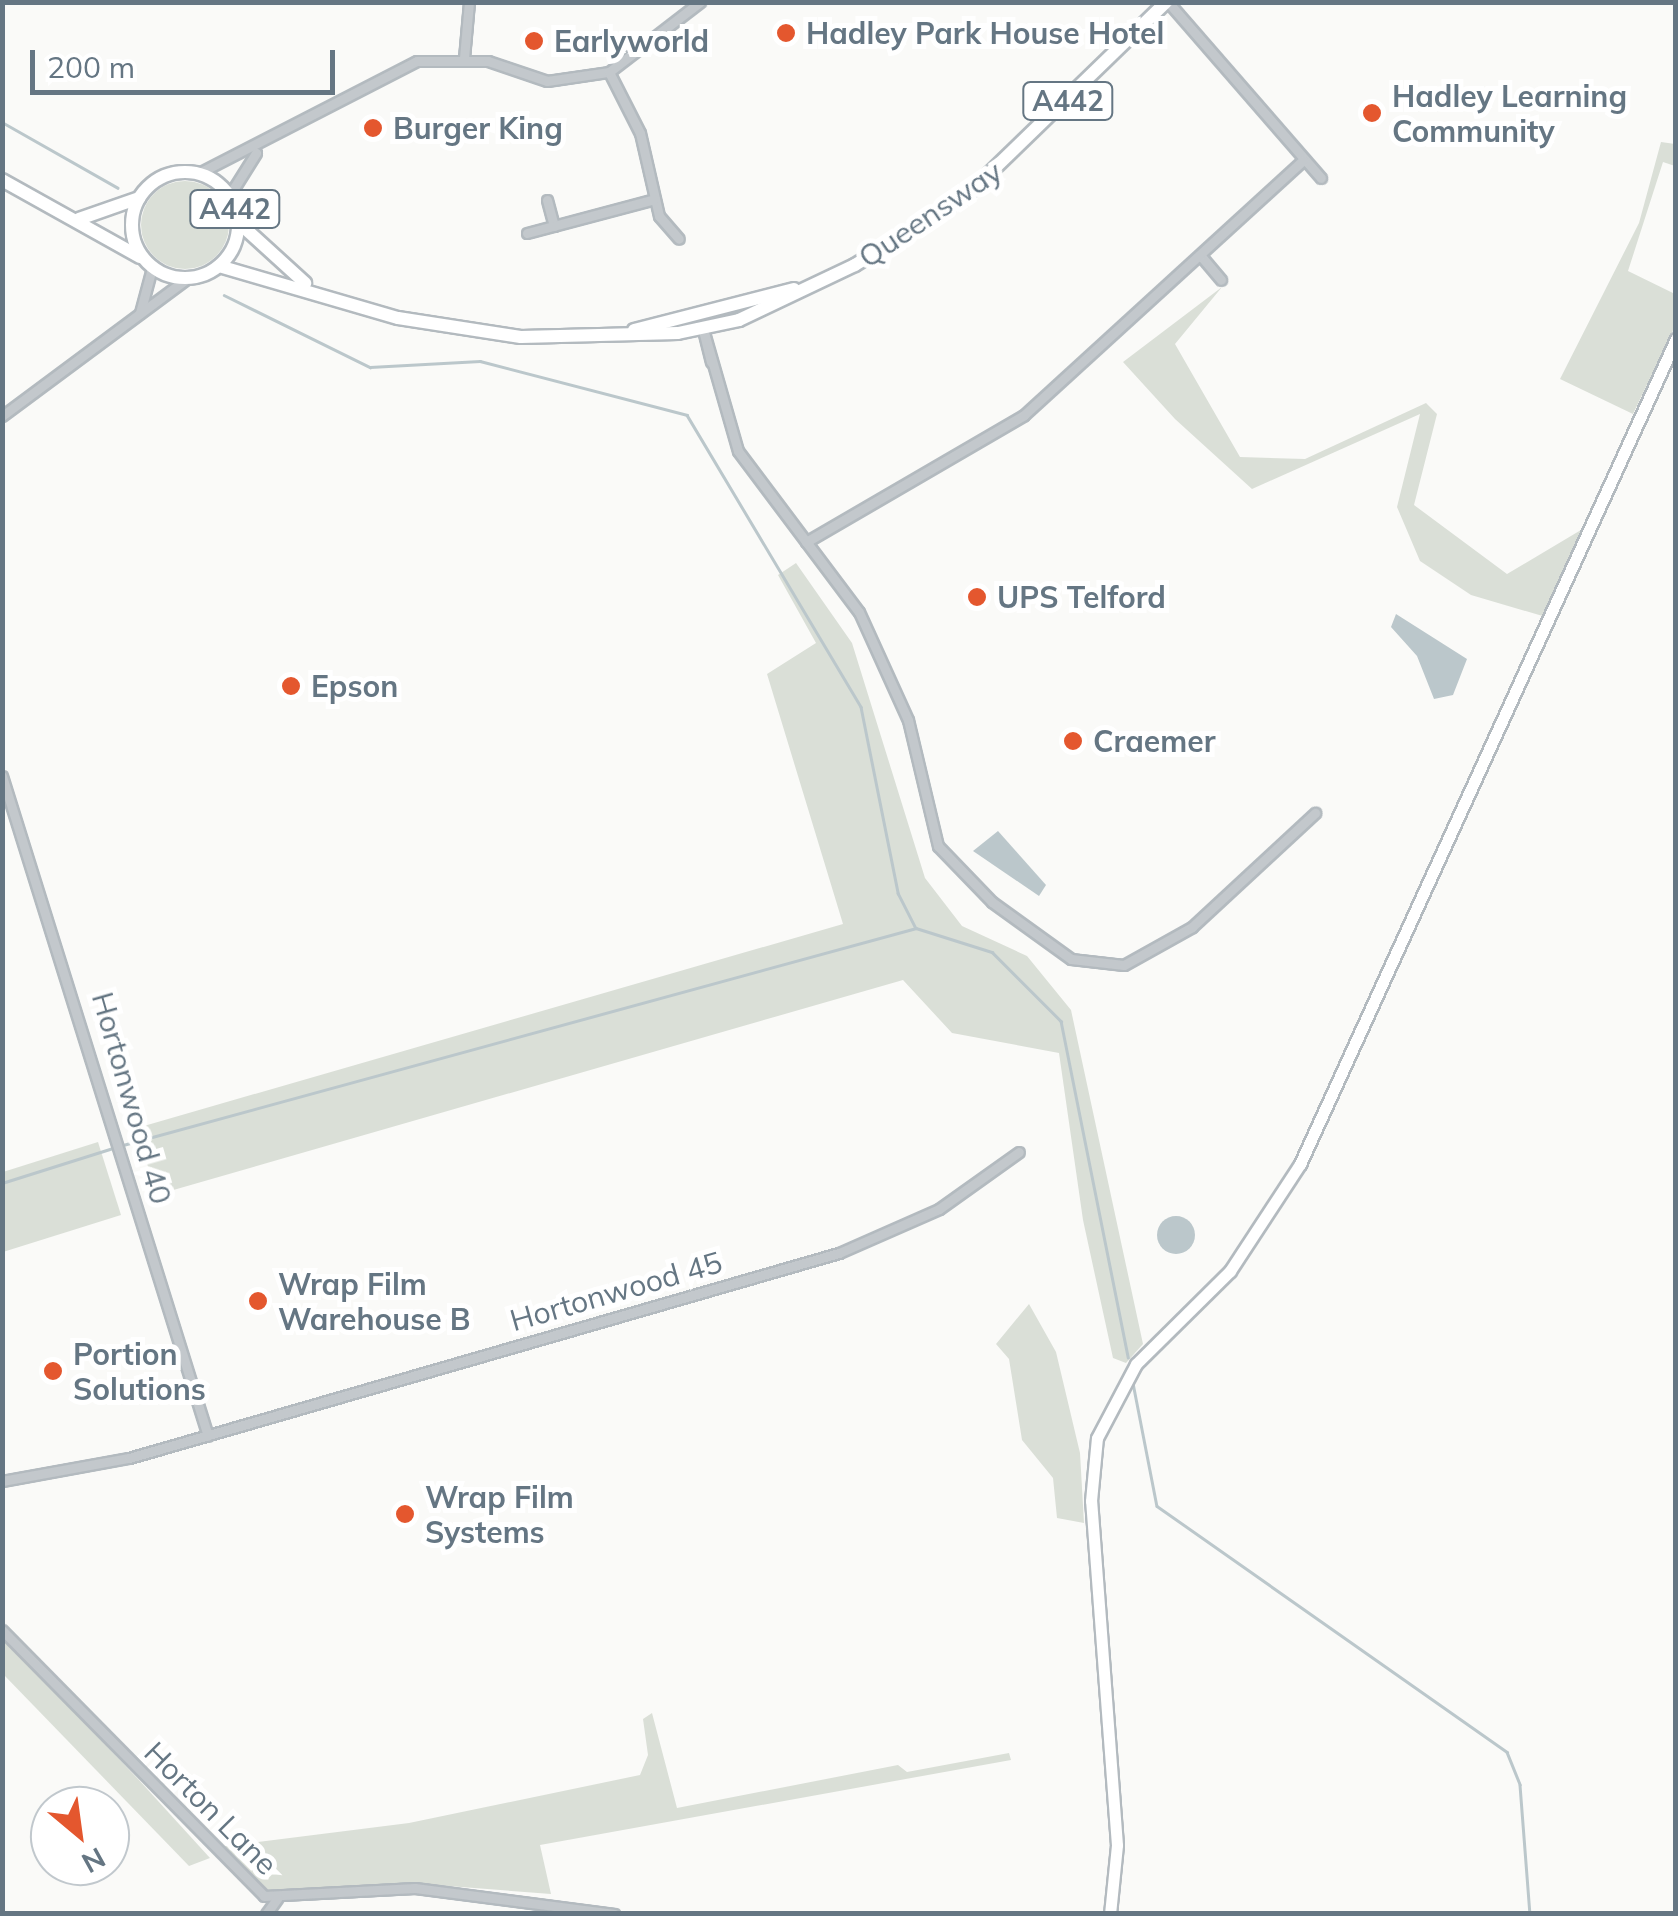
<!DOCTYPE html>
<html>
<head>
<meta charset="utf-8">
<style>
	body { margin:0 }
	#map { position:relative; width:1678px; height:1916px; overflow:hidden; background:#fafaf8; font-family:Mulish,sans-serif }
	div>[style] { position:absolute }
	.green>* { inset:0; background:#dadfd7 }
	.round { border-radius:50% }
	.water>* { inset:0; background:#bbc7cb }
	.stream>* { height:2.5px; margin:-1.25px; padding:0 1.25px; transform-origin:1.25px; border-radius:1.25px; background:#bbc7cb }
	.roads { filter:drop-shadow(2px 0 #b3babf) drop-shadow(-2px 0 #b3babf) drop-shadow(0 2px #b3babf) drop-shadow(0 -2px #b3babf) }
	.street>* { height:9px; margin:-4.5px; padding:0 4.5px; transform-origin:4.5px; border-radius:4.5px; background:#c3c8cc }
	.secondary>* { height:11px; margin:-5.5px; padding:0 5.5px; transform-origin:5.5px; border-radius:5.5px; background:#fff }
	.primary>* { height:12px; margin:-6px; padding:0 6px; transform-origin:6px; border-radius:6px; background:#fff }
	.primary>.ring { margin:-6px; padding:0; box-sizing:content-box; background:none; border:12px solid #fff; border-radius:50% }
	.dots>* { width:28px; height:28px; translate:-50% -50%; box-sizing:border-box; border:5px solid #fff; border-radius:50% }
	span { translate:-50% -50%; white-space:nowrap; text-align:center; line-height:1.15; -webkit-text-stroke:10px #fff; paint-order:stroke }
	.shield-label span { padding:2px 8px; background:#fff; border:2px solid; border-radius:8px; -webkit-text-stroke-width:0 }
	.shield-label { font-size:28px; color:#657683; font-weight:700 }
	.poi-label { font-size:30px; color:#657683; font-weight:700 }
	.left { translate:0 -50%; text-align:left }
	.street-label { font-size:30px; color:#657683 }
	.frame { position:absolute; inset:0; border:5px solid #657683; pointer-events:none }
	.north { position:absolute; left:30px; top:1786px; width:100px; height:100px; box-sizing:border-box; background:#fff; border:2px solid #c1c8cd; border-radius:50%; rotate:151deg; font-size:28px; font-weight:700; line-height:40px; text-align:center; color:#657683 }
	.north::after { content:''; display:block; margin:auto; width:35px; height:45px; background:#e4572e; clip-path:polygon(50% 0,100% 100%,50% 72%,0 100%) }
	.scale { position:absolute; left:30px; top:50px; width:305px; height:45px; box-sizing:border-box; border:5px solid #657683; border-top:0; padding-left:12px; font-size:30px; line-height:35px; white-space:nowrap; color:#657683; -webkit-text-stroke:8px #fff; paint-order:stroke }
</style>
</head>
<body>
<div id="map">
	<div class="green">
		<i style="clip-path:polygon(1661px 142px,1675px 144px,1675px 166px,1663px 162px,1628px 271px,1675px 294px,1675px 326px,1633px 414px,1560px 379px,1639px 223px)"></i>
		<i class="round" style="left:141px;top:181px;width:88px;height:88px"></i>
		<i style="clip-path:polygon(1222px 287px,1175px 344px,1240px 457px,1305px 459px,1426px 403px,1437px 414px,1414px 505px,1507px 574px,1586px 527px,1546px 617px,1471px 595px,1420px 561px,1397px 507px,1420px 414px,1252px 489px,1175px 419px,1123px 362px)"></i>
		<i style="clip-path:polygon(796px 563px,852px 643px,925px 878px,962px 926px,1027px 956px,1071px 1010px,1143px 1344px,1126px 1363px,1113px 1358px,1083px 1220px,1059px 1053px,952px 1033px,903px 980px,156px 1195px,137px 1128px,843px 924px,767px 674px,816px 643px,778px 575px)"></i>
		<i style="clip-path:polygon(98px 1142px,121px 1215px,3px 1252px,3px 1172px)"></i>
		<i style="clip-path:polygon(1029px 1304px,1056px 1352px,1080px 1453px,1084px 1523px,1057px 1518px,1053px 1478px,1022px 1440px,1009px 1359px,996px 1344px)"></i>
		<i style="clip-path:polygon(3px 1637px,138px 1779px,210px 1858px,189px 1866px,3px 1674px)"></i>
		<i style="clip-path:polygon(652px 1713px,677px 1808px,898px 1765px,907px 1772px,1009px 1753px,1011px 1760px,540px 1845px,551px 1894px,422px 1884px,269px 1893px,219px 1847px,409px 1823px,640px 1775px,648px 1755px,643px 1719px)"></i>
	</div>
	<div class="water">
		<i style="clip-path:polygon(1396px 614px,1467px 659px,1453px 695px,1434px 699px,1417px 656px,1391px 627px)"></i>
		<i style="clip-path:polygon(998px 831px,1046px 885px,1039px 896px,973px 851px)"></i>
		<i class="round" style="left:1157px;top:1216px;width:38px;height:38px"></i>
	</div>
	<div class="stream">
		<i style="left:2px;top:122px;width:133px;rotate:29.6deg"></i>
		<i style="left:224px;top:295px;width:163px;rotate:26.3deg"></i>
		<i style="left:370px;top:367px;width:110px;rotate:-3.1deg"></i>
		<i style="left:480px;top:361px;width:214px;rotate:14.6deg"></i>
		<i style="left:687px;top:415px;width:340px;rotate:59.2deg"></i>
		<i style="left:861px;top:707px;width:190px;rotate:78.7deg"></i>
		<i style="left:898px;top:893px;width:39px;rotate:63deg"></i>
		<i style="left:123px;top:1145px;width:822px;rotate:-15.3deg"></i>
		<i style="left:916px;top:928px;width:80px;rotate:17.5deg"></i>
		<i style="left:992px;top:952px;width:98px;rotate:45deg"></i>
		<i style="left:1061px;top:1021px;width:343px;rotate:78.7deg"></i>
		<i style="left:2px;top:1183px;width:120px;rotate:-17.5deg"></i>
		<i style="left:1133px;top:1383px;width:125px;rotate:79deg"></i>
		<i style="left:1157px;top:1506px;width:428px;rotate:35.1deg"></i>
		<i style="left:1507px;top:1752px;width:35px;rotate:68deg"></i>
		<i style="left:1520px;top:1785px;width:129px;rotate:85.6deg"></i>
	</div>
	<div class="roads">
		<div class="street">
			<i style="left:1168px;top:2px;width:233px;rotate:49deg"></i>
			<i style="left:464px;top:58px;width:56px;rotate:-84.9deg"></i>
			<i style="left:609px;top:72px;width:68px;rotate:63.1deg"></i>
			<i style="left:640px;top:133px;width:85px;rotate:77.1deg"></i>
			<i style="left:659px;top:216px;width:30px;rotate:49deg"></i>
			<i style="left:197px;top:174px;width:247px;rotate:-27.2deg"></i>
			<i style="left:417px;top:61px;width:71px"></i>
			<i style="left:488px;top:61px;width:62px;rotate:18.7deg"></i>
			<i style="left:547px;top:81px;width:63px;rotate:-8.3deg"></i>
			<i style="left:609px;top:72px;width:115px;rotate:-37.6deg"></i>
			<i style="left:229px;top:196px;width:51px;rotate:-57.9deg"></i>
			<i style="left:547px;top:200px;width:27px;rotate:75deg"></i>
			<i style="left:527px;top:233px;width:132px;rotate:-14.9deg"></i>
			<i style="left:1201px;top:256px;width:31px;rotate:50deg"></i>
			<i style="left:140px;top:313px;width:47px;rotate:-75.1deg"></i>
			<i style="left:703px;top:329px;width:127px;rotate:74deg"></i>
			<i style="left:738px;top:451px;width:201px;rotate:53.1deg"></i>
			<i style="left:859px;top:612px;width:119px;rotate:65.6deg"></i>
			<i style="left:908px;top:720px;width:130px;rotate:76.6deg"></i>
			<i style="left:938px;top:846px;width:78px;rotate:46deg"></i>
			<i style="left:992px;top:902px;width:97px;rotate:35.8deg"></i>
			<i style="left:1071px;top:959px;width:53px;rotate:6.5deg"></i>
			<i style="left:1124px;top:965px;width:78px;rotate:-29.2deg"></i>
			<i style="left:1192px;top:927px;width:168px;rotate:-42.8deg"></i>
			<i style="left:703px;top:330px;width:33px;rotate:76deg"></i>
			<i style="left:2px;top:416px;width:232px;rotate:-36.6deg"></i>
			<i style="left:806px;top:542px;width:252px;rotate:-30.2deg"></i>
			<i style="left:1024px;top:415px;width:378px;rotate:-42.4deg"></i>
			<i style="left:2px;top:776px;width:691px;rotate:72.67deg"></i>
			<i style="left:2px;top:1481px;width:129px;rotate:-10.3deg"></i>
			<i style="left:129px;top:1458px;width:739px;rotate:-16.11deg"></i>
			<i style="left:839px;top:1253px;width:109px;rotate:-23.7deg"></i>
			<i style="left:939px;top:1209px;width:98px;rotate:-35.5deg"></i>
			<i style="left:2px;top:1630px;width:373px;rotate:45.4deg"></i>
			<i style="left:264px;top:1896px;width:151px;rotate:-3deg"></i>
			<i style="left:415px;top:1888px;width:201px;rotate:7.4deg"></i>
			<i style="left:266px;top:1914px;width:19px;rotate:-54deg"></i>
		</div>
		<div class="secondary">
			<i style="left:1110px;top:1914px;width:69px;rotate:-84.2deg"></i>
			<i style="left:1117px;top:1845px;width:345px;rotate:-94.3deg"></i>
			<i style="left:1091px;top:1501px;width:63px;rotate:-84.6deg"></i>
			<i style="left:1097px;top:1438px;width:84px;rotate:-62.2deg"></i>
			<i style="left:1136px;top:1364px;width:132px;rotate:-44.7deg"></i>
			<i style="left:1230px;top:1271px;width:128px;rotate:-56.8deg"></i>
			<i style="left:1300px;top:1164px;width:907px;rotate:-65.5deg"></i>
		</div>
		<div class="primary">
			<i class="ring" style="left:132px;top:172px;width:94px;height:94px"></i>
			<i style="left:2px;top:180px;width:158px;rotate:29.2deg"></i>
			<i style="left:79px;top:219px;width:64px;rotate:-19.3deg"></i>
			<i style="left:238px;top:222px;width:91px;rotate:42.3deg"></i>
			<i style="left:219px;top:266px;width:186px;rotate:16.2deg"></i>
			<i style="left:398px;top:318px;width:124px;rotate:8.8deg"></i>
			<i style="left:521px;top:337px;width:157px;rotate:-1.5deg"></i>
			<i style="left:678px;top:333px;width:62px;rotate:-12deg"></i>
			<i style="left:739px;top:320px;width:128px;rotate:-25.4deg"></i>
			<i style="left:855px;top:265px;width:131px;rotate:-31.9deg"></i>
			<i style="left:966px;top:196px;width:279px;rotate:-44.1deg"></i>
			<i style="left:634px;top:330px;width:165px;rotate:-14.4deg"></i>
		</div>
	</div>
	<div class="dots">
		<i style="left:786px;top:33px;background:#e4572e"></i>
		<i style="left:534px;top:41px;background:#e4572e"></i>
		<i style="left:1372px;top:113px;background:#e4572e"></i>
		<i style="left:373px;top:128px;background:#e4572e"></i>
		<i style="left:977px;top:597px;background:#e4572e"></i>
		<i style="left:291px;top:686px;background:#e4572e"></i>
		<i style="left:1073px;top:741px;background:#e4572e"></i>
		<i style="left:258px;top:1301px;background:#e4572e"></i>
		<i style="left:53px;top:1371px;background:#e4572e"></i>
		<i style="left:405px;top:1514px;background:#e4572e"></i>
	</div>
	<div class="shield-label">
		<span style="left:1068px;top:101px">A442</span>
		<span style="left:235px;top:209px">A442</span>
	</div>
	<div class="poi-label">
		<span class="left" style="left:806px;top:33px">Hadley Park House Hotel</span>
		<span class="left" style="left:554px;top:41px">Earlyworld</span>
		<span class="left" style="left:1392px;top:113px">Hadley Learning<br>Community</span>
		<span class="left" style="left:393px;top:128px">Burger King</span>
		<span class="left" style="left:997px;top:597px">UPS Telford</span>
		<span class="left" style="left:311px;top:686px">Epson</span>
		<span class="left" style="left:1093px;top:741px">Craemer</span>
		<span class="left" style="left:278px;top:1301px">Wrap Film<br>Warehouse B</span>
		<span class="left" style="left:73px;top:1371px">Portion<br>Solutions</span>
		<span class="left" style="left:425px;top:1514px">Wrap Film<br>Systems</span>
	</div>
	<div class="street-label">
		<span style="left:930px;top:214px;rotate:-34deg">Queensway</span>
		<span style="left:132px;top:1098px;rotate:74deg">Hortonwood 40</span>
		<span style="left:616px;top:1291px;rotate:-16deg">Hortonwood 45</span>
		<span style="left:211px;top:1808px;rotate:45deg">Horton Lane</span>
	</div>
	<div class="frame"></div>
	<div class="north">N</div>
	<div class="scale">200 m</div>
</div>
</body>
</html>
